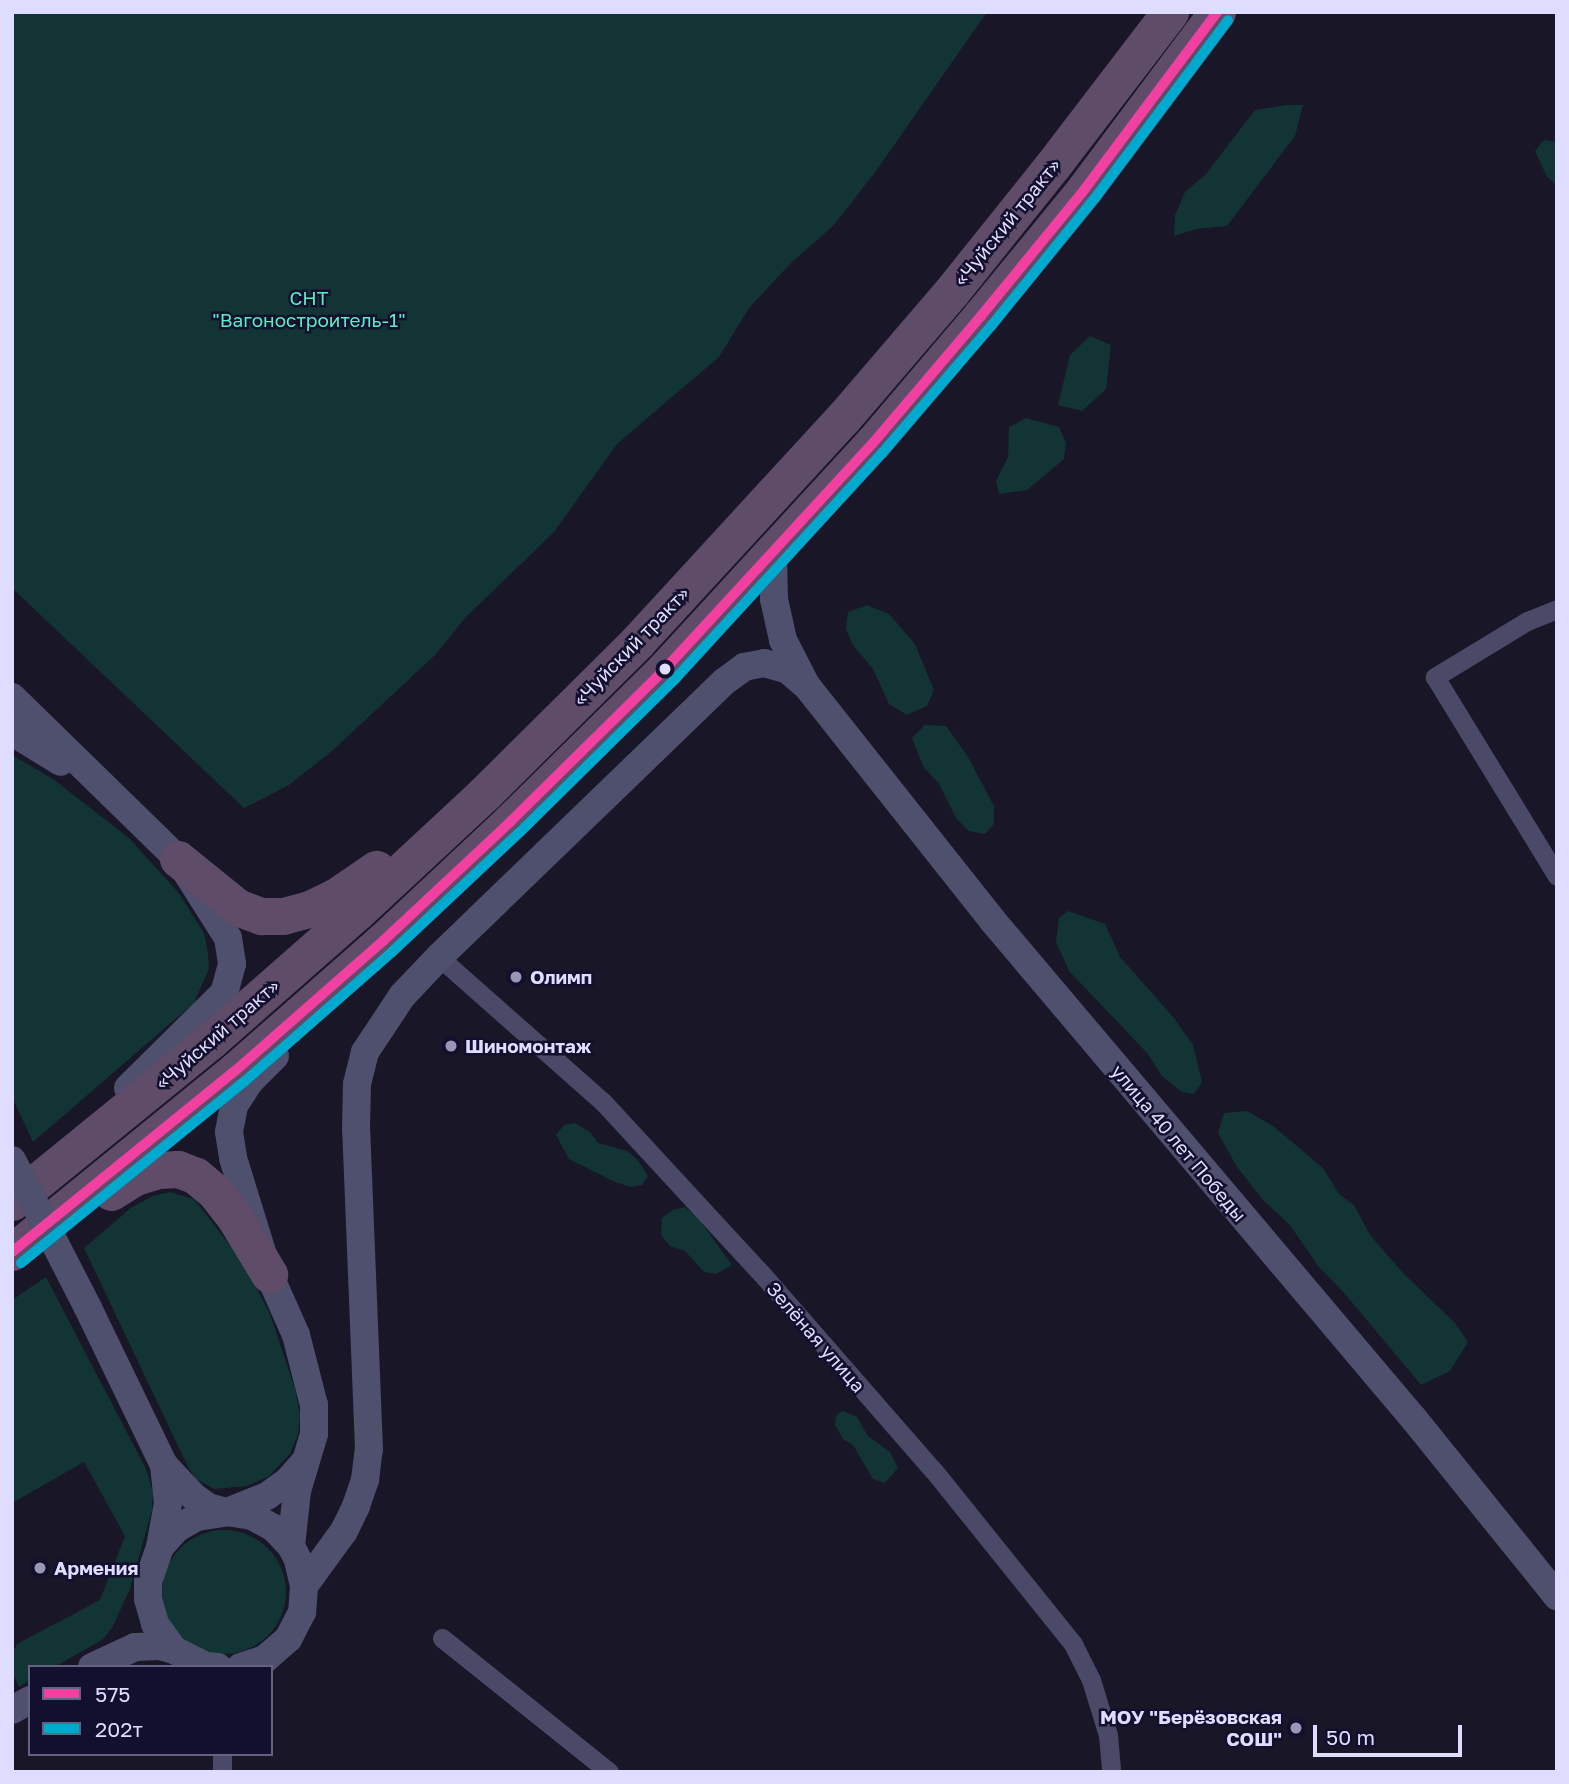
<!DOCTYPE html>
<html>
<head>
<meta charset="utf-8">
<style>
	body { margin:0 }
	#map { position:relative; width:1569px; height:1784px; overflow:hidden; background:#181627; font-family:"Golos Text",sans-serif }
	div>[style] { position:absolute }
	.green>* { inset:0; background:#123434 }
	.round { border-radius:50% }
	.street>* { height:19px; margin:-9.5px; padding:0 9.5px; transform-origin:9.5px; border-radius:9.5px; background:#4a4a68 }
	.secondary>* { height:28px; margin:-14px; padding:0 14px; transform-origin:14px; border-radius:14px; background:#4f4f6e }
	.highway>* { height:37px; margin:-18.5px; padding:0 18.5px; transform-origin:18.5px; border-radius:18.5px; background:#5e4c68 }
	.secondary-bridge>* { height:28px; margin:-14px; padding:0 14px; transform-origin:14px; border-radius:14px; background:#4f4f6e }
	.bus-1>* { height:10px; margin:-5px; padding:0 5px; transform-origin:5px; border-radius:5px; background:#f240a1 }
	.bus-2>* { height:10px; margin:-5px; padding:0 5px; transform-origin:5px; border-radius:5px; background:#00a9ce }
	.dots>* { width:19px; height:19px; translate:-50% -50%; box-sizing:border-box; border:4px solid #130f2e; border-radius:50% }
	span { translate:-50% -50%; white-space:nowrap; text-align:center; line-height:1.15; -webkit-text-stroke:5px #130f2e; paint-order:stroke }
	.street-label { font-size:19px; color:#dedcff }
	.park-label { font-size:19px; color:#59edc2 }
	.poi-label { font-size:19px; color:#dedcff; font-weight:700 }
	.left { translate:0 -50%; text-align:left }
	.right { translate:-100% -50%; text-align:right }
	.frame { position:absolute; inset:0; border:14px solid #dedcff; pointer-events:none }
	.legend { position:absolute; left:28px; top:1665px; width:245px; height:91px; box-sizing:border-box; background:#130f2e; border:2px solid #646182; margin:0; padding:9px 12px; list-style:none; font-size:21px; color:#dedcff }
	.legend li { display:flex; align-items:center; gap:14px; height:35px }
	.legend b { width:35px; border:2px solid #646182 }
	.scale { position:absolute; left:1313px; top:1725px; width:149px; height:32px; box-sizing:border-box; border:4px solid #dedcff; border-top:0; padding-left:9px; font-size:21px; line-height:24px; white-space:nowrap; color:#dedcff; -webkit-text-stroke:5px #130f2e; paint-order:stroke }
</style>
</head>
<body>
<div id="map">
	<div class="green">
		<i style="clip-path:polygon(12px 12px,987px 12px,876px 171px,834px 225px,791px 263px,749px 308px,719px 357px,617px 444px,554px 532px,465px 618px,435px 655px,332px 751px,289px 785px,244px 808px,12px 588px)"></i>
		<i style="clip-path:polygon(1287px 105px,1303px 105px,1295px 136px,1227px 226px,1196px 229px,1174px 236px,1175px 215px,1185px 192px,1206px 174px,1255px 110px)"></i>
		<i style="clip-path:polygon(1544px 140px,1557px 142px,1557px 186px,1546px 175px,1535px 151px)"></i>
		<i style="clip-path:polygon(1090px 336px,1111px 345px,1106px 389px,1082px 411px,1058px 405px,1070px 355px)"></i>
		<i style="clip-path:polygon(1026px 418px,1059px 427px,1066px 443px,1064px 459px,1027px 490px,999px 494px,996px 481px,1008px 457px,1009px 427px)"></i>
		<i style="clip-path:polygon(867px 605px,889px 614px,915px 644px,934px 690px,927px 706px,907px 715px,889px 704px,873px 669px,853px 645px,846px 629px,848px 612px)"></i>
		<i style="clip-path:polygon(925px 725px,946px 726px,968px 757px,994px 806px,994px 824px,985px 834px,969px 831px,956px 818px,939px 784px,923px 766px,912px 738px)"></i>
		<i style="clip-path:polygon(12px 755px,53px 779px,129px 838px,178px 892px,204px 933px,208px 953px,209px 969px,194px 1003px,33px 1142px,12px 1097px)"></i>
		<i style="clip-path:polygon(1068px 911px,1105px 924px,1120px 957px,1174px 1018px,1193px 1045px,1202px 1082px,1194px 1094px,1182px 1092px,1162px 1076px,1148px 1054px,1069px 971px,1056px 942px,1059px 918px)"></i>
		<i style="clip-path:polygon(1247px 1111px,1273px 1126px,1323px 1168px,1339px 1194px,1354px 1205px,1370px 1235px,1404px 1274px,1455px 1323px,1468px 1342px,1450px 1371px,1421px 1385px,1345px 1294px,1319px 1267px,1289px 1224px,1264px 1201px,1237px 1167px,1218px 1133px,1224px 1113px)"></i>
		<i style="clip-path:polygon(575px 1123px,590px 1132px,598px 1143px,627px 1151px,637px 1159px,648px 1176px,642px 1185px,631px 1187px,615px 1182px,569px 1159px,556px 1135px,564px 1125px)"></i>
		<i style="clip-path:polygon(170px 1192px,194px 1199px,243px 1262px,270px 1314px,295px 1389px,300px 1415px,298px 1434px,290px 1454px,269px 1476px,247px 1486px,214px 1489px,196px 1479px,189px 1469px,84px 1248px,132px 1207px,153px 1196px)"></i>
		<i style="clip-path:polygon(685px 1207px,698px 1218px,732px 1265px,716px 1274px,704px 1272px,685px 1251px,670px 1246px,661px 1235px,662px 1218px,673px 1210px)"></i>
		<i style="clip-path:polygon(46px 1277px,146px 1469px,153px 1492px,152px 1510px,130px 1589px,112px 1628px,102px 1640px,54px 1667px,30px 1667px,30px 1680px,19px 1687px,12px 1672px,12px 1654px,17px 1644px,100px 1600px,125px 1536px,84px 1462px,12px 1503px,12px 1300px)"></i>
		<i style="clip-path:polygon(843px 1411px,857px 1417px,868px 1436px,890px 1452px,898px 1468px,885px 1483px,873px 1479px,853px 1445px,843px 1439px,835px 1425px,836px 1415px)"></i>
		<i class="round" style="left:162px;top:1530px;width:124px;height:124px"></i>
	</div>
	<div class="street">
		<i style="left:1557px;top:609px;width:32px;rotate:158deg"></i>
		<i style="left:1527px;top:621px;width:108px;rotate:148.7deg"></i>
		<i style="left:1435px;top:677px;width:233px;rotate:58.5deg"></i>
		<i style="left:439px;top:957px;width:219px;rotate:41.5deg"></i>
		<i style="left:603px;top:1102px;width:233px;rotate:47.3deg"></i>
		<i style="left:761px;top:1273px;width:263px;rotate:48.9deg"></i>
		<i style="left:934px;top:1471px;width:222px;rotate:51.2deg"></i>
		<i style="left:1073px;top:1644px;width:40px;rotate:63.4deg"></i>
		<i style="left:1091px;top:1680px;width:58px;rotate:72.8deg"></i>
		<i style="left:1108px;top:1735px;width:37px;rotate:85deg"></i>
		<i style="left:442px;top:1638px;width:214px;rotate:38.7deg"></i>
		<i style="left:222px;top:1772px;width:18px;rotate:-90deg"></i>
	</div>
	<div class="secondary">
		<i style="left:773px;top:555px;width:44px;rotate:88.7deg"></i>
		<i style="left:774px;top:599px;width:42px;rotate:77.6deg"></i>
		<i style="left:783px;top:640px;width:51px;rotate:62.9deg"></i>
		<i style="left:806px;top:685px;width:301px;rotate:51.6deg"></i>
		<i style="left:993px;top:921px;width:652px;rotate:49.79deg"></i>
		<i style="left:1414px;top:1419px;width:228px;rotate:51.1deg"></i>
		<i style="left:12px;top:697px;width:232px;rotate:44.3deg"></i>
		<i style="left:178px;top:859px;width:93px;rotate:57.7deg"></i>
		<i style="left:228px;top:938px;width:26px;rotate:81deg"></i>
		<i style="left:232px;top:964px;width:30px;rotate:105deg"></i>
		<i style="left:224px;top:993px;width:135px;rotate:135.3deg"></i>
		<i style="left:12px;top:732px;width:57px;rotate:31.5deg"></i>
		<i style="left:275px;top:1056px;width:35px;rotate:135deg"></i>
		<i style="left:250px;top:1081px;width:30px;rotate:123deg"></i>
		<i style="left:234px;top:1106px;width:26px;rotate:101deg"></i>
		<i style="left:229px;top:1132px;width:26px;rotate:81deg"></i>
		<i style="left:233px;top:1158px;width:121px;rotate:72.8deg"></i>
		<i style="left:269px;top:1274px;width:67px;rotate:66.1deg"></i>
		<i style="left:296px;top:1335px;width:72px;rotate:75.6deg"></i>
		<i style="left:314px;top:1405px;width:29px;rotate:90deg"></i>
		<i style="left:314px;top:1434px;width:59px;rotate:106.6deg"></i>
		<i style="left:297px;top:1491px;width:55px;rotate:96.2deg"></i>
		<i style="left:88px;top:1308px;width:174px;rotate:64.2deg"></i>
		<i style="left:164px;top:1465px;width:42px;rotate:46.9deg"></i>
		<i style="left:193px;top:1496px;width:19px;rotate:36deg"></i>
		<i style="left:208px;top:1507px;width:20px;rotate:15deg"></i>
		<i style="left:227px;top:1512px;width:43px;rotate:-21.8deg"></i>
		<i style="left:267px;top:1496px;width:26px;rotate:-36deg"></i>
		<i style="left:288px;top:1481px;width:23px;rotate:-49deg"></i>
		<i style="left:164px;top:1465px;width:38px;rotate:84deg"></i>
		<i style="left:168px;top:1503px;width:45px;rotate:100.3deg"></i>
		<i style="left:160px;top:1547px;width:36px;rotate:109deg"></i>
		<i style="left:148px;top:1581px;width:18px;rotate:90deg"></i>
		<i style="left:148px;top:1599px;width:26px;rotate:74deg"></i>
		<i style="left:155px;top:1624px;width:32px;rotate:54deg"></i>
		<i style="left:174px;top:1650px;width:36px;rotate:27deg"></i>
		<i style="left:206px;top:1666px;width:12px;rotate:5deg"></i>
		<i style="left:160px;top:1547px;width:24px;rotate:-48deg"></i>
		<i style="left:176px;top:1529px;width:24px;rotate:-30deg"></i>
		<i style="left:197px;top:1517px;width:30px;rotate:-9deg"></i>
		<i style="left:227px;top:1512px;width:25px;rotate:9deg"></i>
		<i style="left:252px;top:1516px;width:25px;rotate:29deg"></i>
		<i style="left:274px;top:1528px;width:25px;rotate:47deg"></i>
		<i style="left:291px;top:1546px;width:16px;rotate:63deg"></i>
		<i style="left:298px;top:1560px;width:27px;rotate:77deg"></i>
		<i style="left:304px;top:1586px;width:26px;rotate:94deg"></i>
		<i style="left:302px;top:1612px;width:30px;rotate:117deg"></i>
		<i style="left:288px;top:1639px;width:30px;rotate:139deg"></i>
		<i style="left:265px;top:1659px;width:26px;rotate:162deg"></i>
		<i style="left:304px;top:1586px;width:68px;rotate:-54deg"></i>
		<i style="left:344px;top:1531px;width:28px;rotate:-64deg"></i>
		<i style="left:356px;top:1506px;width:28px;rotate:-71deg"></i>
		<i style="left:365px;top:1480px;width:31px;rotate:-83deg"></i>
		<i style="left:369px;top:1449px;width:319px;rotate:-92.3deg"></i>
		<i style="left:356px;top:1130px;width:46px;rotate:-88.8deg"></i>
		<i style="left:357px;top:1084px;width:33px;rotate:-76deg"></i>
		<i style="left:365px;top:1052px;width:67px;rotate:-56.5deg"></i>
		<i style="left:402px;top:996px;width:54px;rotate:-46.5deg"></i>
		<i style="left:439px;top:957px;width:397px;rotate:-44deg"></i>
		<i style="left:725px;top:681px;width:24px;rotate:-36deg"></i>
		<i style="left:744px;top:667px;width:20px;rotate:-11deg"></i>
		<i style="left:764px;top:663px;width:25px;rotate:16deg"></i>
		<i style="left:788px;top:670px;width:21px;rotate:41deg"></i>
		<i style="left:92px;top:1667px;width:47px;rotate:-24.9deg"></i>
		<i style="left:135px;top:1647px;width:25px;rotate:-2deg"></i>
		<i style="left:160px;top:1646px;width:15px;rotate:16deg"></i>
		<i style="left:12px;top:1710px;width:21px;rotate:-29deg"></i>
	</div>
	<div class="highway">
		<i style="left:178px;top:859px;width:76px;rotate:39.1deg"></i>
		<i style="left:237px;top:907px;width:26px;rotate:21deg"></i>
		<i style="left:261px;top:916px;width:22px"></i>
		<i style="left:283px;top:916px;width:28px;rotate:-15deg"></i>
		<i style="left:310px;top:909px;width:28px;rotate:-26deg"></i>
		<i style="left:335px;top:897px;width:50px;rotate:-34.3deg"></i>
		<i style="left:111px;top:1192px;width:28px;rotate:-32deg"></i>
		<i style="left:135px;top:1177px;width:24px;rotate:-17deg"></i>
		<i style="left:158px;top:1170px;width:20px;rotate:-3deg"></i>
		<i style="left:178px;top:1169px;width:19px;rotate:21deg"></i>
		<i style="left:196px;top:1176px;width:25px;rotate:40deg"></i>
		<i style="left:215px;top:1192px;width:33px;rotate:52deg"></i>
		<i style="left:235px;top:1218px;width:66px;rotate:58.7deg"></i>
		<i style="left:12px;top:1202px;width:255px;rotate:-39.1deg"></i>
		<i style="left:210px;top:1041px;width:196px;rotate:-41.3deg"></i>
		<i style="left:357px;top:912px;width:173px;rotate:-42.9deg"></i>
		<i style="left:484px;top:794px;width:216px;rotate:-44.8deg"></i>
		<i style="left:637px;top:642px;width:306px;rotate:-47.4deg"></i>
		<i style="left:844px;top:417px;width:166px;rotate:-49.4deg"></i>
		<i style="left:952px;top:291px;width:161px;rotate:-51.3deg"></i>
		<i style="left:1053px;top:165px;width:193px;rotate:-52.6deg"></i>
		<i style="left:12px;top:1252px;width:287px;rotate:-39.1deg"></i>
		<i style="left:235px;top:1071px;width:197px;rotate:-41.3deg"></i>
		<i style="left:383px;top:941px;width:174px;rotate:-43.1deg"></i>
		<i style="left:510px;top:822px;width:218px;rotate:-44.6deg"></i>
		<i style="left:665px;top:669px;width:307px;rotate:-47.4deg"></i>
		<i style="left:873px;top:443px;width:167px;rotate:-49.6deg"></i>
		<i style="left:981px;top:316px;width:163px;rotate:-50.7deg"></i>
		<i style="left:1084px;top:190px;width:222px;rotate:-53.2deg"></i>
	</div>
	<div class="secondary-bridge">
		<i style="left:12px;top:1160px;width:166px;rotate:62.8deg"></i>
	</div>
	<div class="bus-1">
		<i style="left:12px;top:1252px;width:287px;rotate:-39.1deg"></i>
		<i style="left:235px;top:1071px;width:197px;rotate:-41.3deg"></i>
		<i style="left:383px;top:941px;width:174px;rotate:-43.1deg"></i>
		<i style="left:510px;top:822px;width:218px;rotate:-44.6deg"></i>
		<i style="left:665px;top:669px;width:307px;rotate:-47.4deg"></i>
		<i style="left:873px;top:443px;width:167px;rotate:-49.6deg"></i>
		<i style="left:981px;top:316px;width:163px;rotate:-50.7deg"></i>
		<i style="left:1084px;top:190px;width:222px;rotate:-53.2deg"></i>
	</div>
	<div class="bus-2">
		<i style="left:21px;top:1263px;width:287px;rotate:-39.1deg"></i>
		<i style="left:244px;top:1082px;width:197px;rotate:-41.3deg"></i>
		<i style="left:392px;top:952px;width:175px;rotate:-43.2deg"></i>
		<i style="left:520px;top:832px;width:218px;rotate:-44.6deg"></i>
		<i style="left:675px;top:679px;width:308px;rotate:-47.5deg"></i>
		<i style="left:883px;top:452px;width:167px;rotate:-49.4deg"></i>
		<i style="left:992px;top:325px;width:164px;rotate:-51deg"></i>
		<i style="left:1095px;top:198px;width:222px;rotate:-53.2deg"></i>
	</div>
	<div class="dots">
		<i style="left:665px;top:669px;background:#dedcff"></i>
		<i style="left:516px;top:977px;background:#9997b3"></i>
		<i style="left:451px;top:1046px;background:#9997b3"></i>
		<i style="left:40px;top:1568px;background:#9997b3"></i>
		<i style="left:1296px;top:1728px;background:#9997b3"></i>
	</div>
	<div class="street-label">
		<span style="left:1007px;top:222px;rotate:-51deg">«Чуйский тракт»</span>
		<span style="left:631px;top:646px;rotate:-46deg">«Чуйский тракт»</span>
		<span style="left:217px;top:1034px;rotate:-41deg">«Чуйский тракт»</span>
		<span style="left:1179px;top:1143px;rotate:50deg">улица 40 лет Победы</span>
		<span style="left:816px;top:1337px;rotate:49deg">Зелёная улица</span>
	</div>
	<div class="park-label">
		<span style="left:309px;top:309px">СНТ<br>"Вагоностроитель-1"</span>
	</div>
	<div class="poi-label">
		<span class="left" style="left:530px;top:977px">Олимп</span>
		<span class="left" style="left:465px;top:1046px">Шиномонтаж</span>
		<span class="left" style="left:54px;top:1568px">Армения</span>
		<span class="right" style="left:1282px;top:1728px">МОУ "Берёзовская<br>СОШ"</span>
	</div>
	<div class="frame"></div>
	<ul class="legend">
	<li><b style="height:9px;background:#f240a1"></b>575</li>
	<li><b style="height:9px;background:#00a9ce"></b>202т</li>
	</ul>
	<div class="scale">50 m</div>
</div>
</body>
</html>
